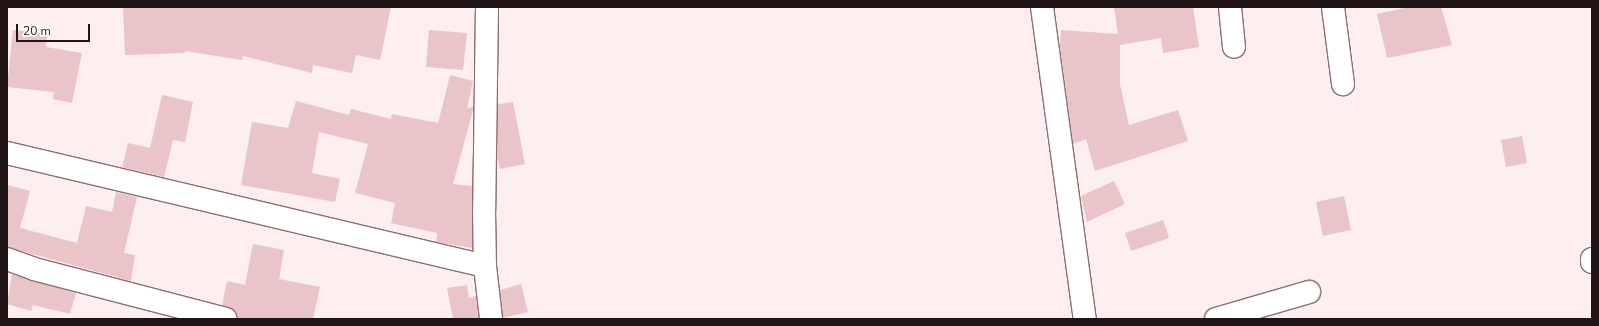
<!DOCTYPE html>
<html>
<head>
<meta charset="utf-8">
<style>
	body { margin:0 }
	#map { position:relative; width:1599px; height:326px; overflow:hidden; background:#fdeef0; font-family:"Nunito Sans",sans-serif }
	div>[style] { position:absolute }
	.building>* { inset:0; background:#e9c4c9 }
	.roads { filter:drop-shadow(1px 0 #8e6d72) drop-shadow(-1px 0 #8e6d72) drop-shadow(0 1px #8e6d72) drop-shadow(0 -1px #8e6d72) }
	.minor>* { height:22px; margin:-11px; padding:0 11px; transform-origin:11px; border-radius:11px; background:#fff }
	span { translate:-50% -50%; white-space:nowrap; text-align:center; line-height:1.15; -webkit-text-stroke:3px #fff; paint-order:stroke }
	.frame { position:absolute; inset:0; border:8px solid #211416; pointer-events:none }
	.scale { position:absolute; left:16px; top:24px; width:74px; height:18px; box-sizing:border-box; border:2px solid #211416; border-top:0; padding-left:5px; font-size:12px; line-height:14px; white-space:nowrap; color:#211416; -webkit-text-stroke:3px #fff; paint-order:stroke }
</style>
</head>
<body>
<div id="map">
	<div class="building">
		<i style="clip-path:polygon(123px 7px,391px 7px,380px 60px,356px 55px,352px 73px,313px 65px,312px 73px,243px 56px,242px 60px,185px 51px,185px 53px,125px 55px)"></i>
		<i style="clip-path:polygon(1114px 7px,1193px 7px,1199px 47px,1163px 53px,1161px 38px,1120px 45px,1120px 84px,1129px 125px,1178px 110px,1188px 141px,1095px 171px,1086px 139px,1073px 144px,1060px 46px,1061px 30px,1118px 34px)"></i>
		<i style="clip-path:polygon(1409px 7px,1441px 7px,1452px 45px,1387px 58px,1377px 14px)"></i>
		<i style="clip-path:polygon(13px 30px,47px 34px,46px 47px,82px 53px,72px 103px,53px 99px,54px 92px,7px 87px)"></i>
		<i style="clip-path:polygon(429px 30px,467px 33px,463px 70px,426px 67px)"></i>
		<i style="clip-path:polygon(450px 75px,473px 81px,467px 108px,473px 107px,473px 110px,453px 184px,472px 186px,472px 248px,436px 242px,437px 233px,391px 223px,395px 203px,355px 193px,368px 144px,319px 132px,312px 173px,340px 179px,335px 202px,241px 185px,252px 122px,288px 128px,296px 101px,349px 115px,351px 109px,391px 119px,392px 114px,438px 123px)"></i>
		<i style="clip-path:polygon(162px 95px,193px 102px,185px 142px,173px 140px,164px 177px,122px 167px,128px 143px,150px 148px)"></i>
		<i style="clip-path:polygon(513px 102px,525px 164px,500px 169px,497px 157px,498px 104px)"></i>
		<i style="clip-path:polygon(1522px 136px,1527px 163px,1506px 167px,1501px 140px)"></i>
		<i style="clip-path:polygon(1114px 181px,1125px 204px,1087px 222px,1081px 196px)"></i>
		<i style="clip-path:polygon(7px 185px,30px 191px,20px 228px,77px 243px,86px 206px,112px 212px,116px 192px,137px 197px,124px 253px,135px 255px,131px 281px,7px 247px)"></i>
		<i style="clip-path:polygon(1344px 196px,1351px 230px,1323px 236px,1316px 202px)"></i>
		<i style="clip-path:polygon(1163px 220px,1169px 238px,1131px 251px,1125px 233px)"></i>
		<i style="clip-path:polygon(253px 244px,284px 250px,279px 279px,320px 287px,313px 319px,238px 319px,234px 310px,222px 305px,227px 281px,245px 285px)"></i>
		<i style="clip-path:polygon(12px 274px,76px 293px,70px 314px,33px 305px,31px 311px,7px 304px)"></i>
		<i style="clip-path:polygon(521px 284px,528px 312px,503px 318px,500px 290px)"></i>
		<i style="clip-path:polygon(467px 285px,469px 298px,476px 296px,478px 319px,453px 319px,447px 288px)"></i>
	</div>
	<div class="roads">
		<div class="minor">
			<i style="left:487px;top:7px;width:204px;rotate:90.8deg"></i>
			<i style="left:484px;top:211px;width:55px;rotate:89deg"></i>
			<i style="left:485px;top:266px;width:53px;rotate:83.5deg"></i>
			<i style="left:1042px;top:7px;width:315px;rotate:82.2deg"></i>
			<i style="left:1230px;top:7px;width:40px;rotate:84.3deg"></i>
			<i style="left:1333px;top:7px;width:78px;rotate:82.6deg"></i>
			<i style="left:7px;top:153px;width:491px;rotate:13.3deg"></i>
			<i style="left:7px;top:259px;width:29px;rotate:20deg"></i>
			<i style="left:34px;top:269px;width:198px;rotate:14.6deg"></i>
			<i style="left:1592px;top:259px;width:3px;rotate:90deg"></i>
			<i style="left:1216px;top:319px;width:97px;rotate:-16.2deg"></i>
		</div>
	</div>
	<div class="frame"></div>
	<div class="scale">20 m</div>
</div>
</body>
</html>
